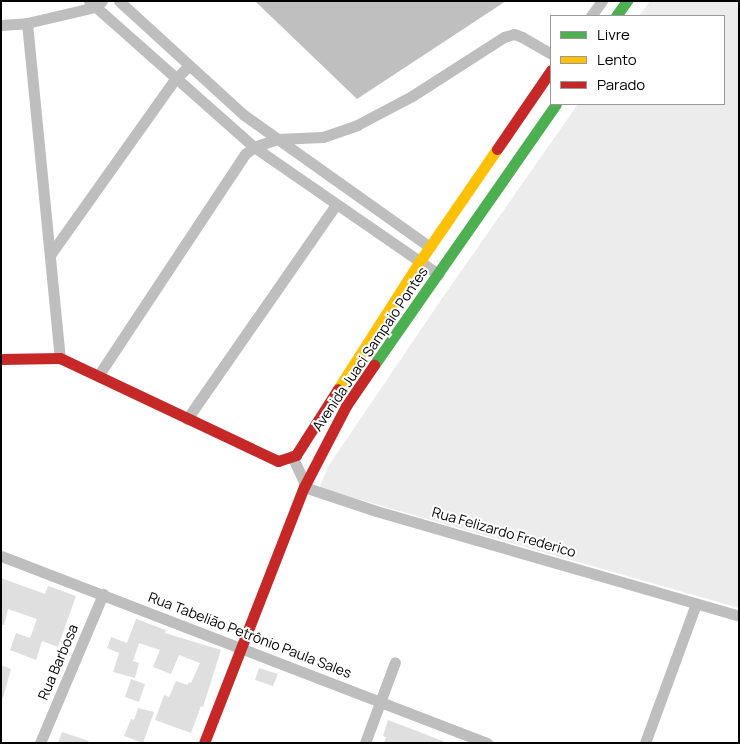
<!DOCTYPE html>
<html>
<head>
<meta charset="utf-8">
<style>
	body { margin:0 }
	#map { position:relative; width:740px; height:744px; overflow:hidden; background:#fff; font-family:Manrope,sans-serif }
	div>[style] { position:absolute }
	.green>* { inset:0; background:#ececec }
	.water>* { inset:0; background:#bfbfbf }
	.building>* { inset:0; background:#dfdfdf }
	.street>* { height:11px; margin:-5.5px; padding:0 5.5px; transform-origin:5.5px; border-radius:5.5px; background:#bebebe }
	.fast>* { height:11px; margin:-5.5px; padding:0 5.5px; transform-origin:5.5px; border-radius:5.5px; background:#4caf50 }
	.slow>* { height:11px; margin:-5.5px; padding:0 5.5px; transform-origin:5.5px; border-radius:5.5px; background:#ffc107 }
	.jam>* { height:11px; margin:-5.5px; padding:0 5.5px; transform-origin:5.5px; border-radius:5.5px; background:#c62828 }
	span { translate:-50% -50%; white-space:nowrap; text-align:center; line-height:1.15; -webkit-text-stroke:4px #fff; paint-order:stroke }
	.street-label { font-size:14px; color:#000 }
	.frame { position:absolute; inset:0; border:2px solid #000; pointer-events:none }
	.legend { position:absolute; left:550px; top:15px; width:175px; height:90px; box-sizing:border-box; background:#fff; border:1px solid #999; margin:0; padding:6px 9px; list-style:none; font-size:15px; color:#000 }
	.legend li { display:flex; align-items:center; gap:10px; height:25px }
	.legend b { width:25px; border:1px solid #999 }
</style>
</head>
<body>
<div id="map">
	<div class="green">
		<i style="clip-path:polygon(650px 1px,739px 1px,739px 608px,319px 488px,329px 465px,443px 297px,578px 104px,724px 104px,724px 16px,639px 16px)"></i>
	</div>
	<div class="water">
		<i style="clip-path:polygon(255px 1px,506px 1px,357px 99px)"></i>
	</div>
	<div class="building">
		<i style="clip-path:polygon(1px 578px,45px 594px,48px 586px,76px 596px,58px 647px,42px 641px,36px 660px,10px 650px,16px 633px,30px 638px,37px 619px,8px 609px,4px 625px,1px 625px)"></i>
		<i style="clip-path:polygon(136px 619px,166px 630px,165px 633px,221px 650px,203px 707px,201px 706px,191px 733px,155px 720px,164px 695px,169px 697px,176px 681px,188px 685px,189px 682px,191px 683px,200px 663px,179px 655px,171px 674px,153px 667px,160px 650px,139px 643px,133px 661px,139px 663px,135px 678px,113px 672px,119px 653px,107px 648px,111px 637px,127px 643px)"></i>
		<i style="clip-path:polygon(1px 665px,11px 669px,3px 698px,1px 698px)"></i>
		<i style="clip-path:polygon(259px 668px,278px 674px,273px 686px,255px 680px)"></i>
		<i style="clip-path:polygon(131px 679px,145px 684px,139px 702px,125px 697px)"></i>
		<i style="clip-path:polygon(138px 708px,154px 712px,143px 743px,124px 736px,131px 719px,134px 720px)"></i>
		<i style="clip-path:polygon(388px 720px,443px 741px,443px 743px,384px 743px,386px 737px,383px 736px)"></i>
		<i style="clip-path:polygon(62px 732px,89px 741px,89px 743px,58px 743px)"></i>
	</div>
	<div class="street">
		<i style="left:89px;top:1px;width:220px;rotate:41.5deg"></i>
		<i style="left:254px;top:147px;width:224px;rotate:34.6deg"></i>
		<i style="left:119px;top:1px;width:169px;rotate:42.4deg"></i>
		<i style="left:244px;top:115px;width:228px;rotate:35.4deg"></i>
		<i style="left:591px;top:16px;width:19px;rotate:-54deg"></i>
		<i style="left:27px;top:23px;width:337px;rotate:84.4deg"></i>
		<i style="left:1px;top:25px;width:26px;rotate:-4deg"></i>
		<i style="left:27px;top:23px;width:70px;rotate:-13.2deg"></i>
		<i style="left:95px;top:7px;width:9px;rotate:-41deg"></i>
		<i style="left:50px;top:255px;width:216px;rotate:-54.6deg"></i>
		<i style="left:175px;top:79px;width:19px;rotate:-43deg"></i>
		<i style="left:98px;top:376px;width:266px;rotate:-56.5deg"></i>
		<i style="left:245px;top:154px;width:11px;rotate:-38deg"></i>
		<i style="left:254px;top:147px;width:24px;rotate:-19deg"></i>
		<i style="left:277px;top:139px;width:46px;rotate:-2.5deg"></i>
		<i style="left:323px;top:137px;width:36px;rotate:-19deg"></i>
		<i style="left:357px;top:125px;width:62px;rotate:-27.8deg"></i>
		<i style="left:412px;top:96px;width:109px;rotate:-32.7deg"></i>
		<i style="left:504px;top:37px;width:10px;rotate:-17deg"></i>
		<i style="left:514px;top:34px;width:9px;rotate:21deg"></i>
		<i style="left:522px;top:37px;width:34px;rotate:30deg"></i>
		<i style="left:187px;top:419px;width:261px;rotate:-55.2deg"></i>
		<i style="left:292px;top:456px;width:31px;rotate:65deg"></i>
		<i style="left:304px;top:487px;width:76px;rotate:18.4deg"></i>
		<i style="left:376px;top:511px;width:378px;rotate:16.1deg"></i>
		<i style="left:1px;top:556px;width:521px;rotate:21.05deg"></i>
		<i style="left:40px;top:743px;width:162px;rotate:-67.1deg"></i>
		<i style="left:365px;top:743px;width:86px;rotate:-69.7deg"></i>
		<i style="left:645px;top:743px;width:148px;rotate:-69.9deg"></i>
	</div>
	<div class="fast">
		<i style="left:616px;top:16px;width:19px;rotate:-54deg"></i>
		<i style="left:374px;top:365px;width:318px;rotate:-55.1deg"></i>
	</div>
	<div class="slow">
		<i style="left:338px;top:389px;width:152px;rotate:-57.4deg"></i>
		<i style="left:420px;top:261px;width:136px;rotate:-55.5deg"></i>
	</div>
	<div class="jam">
		<i style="left:497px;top:149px;width:96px;rotate:-55.6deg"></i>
		<i style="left:1px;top:359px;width:59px;rotate:-1deg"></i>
		<i style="left:60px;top:358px;width:241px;rotate:25.3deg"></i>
		<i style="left:278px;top:461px;width:19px;rotate:-18deg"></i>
		<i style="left:296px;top:455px;width:78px;rotate:-57.5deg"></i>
		<i style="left:204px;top:743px;width:275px;rotate:-68.7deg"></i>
		<i style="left:304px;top:487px;width:91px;rotate:-62.6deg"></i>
		<i style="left:346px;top:406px;width:50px;rotate:-55.7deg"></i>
	</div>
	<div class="street-label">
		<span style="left:370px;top:349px;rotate:-56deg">Avenida Juaci Sampaio Pontes</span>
		<span style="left:504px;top:532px;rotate:16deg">Rua Felizardo Frederico</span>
		<span style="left:250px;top:635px;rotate:21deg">Rua Tabelião Petrônio Paula Sales</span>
		<span style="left:58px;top:662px;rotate:-67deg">Rua Barbosa</span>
	</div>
	<div class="frame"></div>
	<ul class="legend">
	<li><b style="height:6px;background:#4caf50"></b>Livre</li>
	<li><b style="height:6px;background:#ffc107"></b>Lento</li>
	<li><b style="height:6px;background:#c62828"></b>Parado</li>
	</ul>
</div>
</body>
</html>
